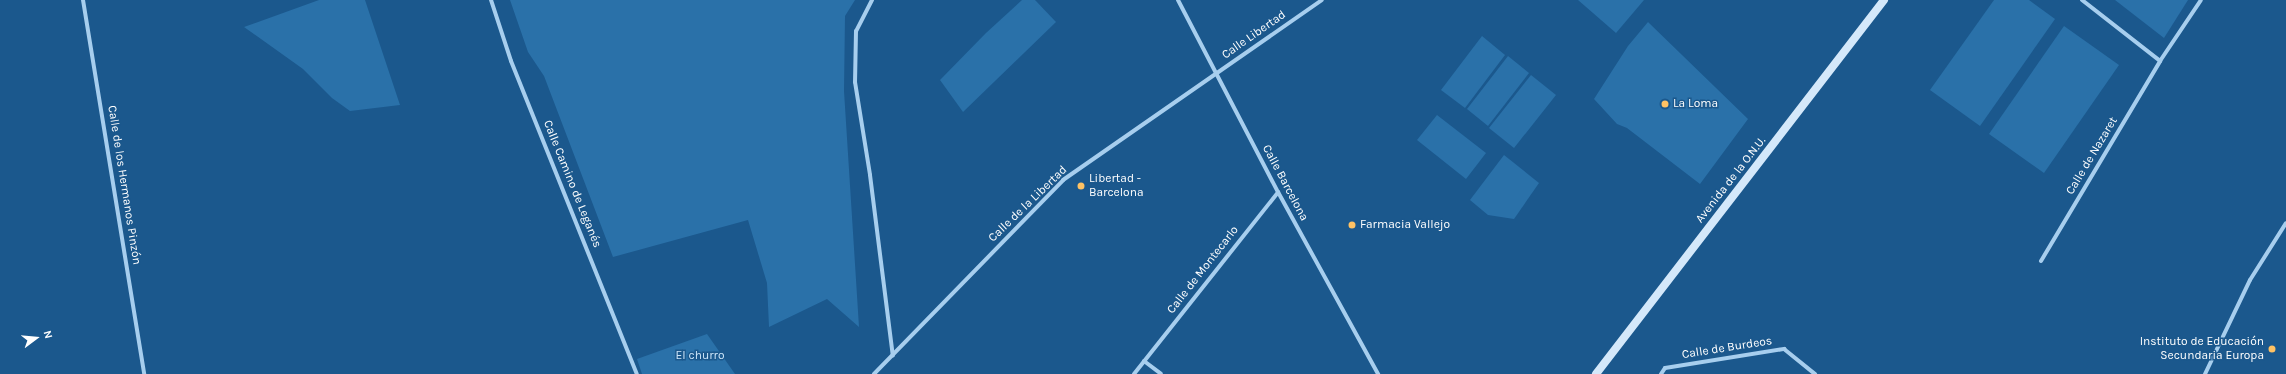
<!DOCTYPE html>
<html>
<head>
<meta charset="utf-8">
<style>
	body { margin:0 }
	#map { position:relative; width:2286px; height:374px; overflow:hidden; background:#1b588d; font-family:Karla,sans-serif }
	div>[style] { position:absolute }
	.green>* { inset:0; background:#2a71a9 }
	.street>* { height:4px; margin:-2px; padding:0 2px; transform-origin:2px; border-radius:2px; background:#a7ceee }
	.secondary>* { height:8px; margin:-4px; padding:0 4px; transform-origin:4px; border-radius:4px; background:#d4e8fa }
	.dots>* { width:11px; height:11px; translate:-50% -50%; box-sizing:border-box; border:2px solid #1b588d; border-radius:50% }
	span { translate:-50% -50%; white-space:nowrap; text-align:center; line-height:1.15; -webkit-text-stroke:3px #1b588d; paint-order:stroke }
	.street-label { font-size:12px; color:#fff }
	.poi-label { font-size:12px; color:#fff }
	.left { translate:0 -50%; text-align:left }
	.right { translate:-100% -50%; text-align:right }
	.park-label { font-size:12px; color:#cde6fa }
	.north { position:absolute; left:16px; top:318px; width:40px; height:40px; -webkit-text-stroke:3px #1b588d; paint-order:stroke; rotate:74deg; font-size:11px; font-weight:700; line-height:16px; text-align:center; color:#fff }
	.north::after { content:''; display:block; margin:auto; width:14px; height:18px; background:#fff; clip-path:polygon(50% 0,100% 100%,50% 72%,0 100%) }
</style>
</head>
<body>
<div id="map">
	<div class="green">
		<i style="clip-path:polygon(319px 0,365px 0,400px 105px,350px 111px,332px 98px,303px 69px,244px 27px)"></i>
		<i style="clip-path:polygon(510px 0,855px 0,845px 16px,844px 91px,859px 327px,827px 299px,769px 327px,767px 283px,748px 220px,613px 257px,544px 76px,528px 52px)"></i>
		<i style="clip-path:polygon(1022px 0,1035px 0,1056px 22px,963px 112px,940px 80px,986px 33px)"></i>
		<i style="clip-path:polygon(1578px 0,1644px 0,1616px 33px)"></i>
		<i style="clip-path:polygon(1994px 0,2029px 0,2055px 19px,1980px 126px,1930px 90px)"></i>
		<i style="clip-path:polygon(2115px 0,2188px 0,2164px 38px)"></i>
		<i style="clip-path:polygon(1648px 22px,1748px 119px,1700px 184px,1627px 128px,1617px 124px,1594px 99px,1628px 46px)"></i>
		<i style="clip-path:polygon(2064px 26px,2119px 65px,2044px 173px,1989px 134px)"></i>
		<i style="clip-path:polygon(1482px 36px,1505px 55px,1465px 108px,1441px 90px)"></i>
		<i style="clip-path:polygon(1508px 56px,1529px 73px,1488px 126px,1467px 109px)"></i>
		<i style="clip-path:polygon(1531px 75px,1556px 95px,1514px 148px,1489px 128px)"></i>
		<i style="clip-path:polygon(1437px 115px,1486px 153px,1466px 179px,1417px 140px)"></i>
		<i style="clip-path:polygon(1504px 155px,1539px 183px,1514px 219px,1488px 215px,1470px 200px)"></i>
		<i style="clip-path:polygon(707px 334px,735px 374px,642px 374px,637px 359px)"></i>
	</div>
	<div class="street">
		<i style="left:83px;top:0;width:379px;rotate:80.7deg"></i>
		<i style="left:491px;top:0;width:64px;rotate:71.8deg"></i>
		<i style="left:511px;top:61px;width:337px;rotate:68.1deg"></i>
		<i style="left:872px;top:0;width:35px;rotate:117deg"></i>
		<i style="left:856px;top:31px;width:51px;rotate:91.1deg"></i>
		<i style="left:855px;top:82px;width:94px;rotate:80.8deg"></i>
		<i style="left:870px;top:175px;width:182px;rotate:82.8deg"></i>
		<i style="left:1178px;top:0;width:216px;rotate:62.5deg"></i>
		<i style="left:1278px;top:192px;width:208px;rotate:61.2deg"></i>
		<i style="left:2082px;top:0;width:99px;rotate:38deg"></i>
		<i style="left:2041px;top:261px;width:233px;rotate:-59.2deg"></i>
		<i style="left:2160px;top:61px;width:73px;rotate:-56.1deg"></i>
		<i style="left:1144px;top:361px;width:21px;rotate:37deg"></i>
		<i style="left:874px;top:374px;width:271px;rotate:-45.7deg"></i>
		<i style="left:1063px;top:180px;width:315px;rotate:-34.8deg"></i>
		<i style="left:1134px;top:374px;width:232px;rotate:-51.6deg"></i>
		<i style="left:1661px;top:374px;width:7px;rotate:-56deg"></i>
		<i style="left:1665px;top:368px;width:121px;rotate:-9.1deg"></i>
		<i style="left:1784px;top:349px;width:40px;rotate:39deg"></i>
		<i style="left:2205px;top:374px;width:104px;rotate:-64.4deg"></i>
		<i style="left:2250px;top:280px;width:67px;rotate:-57.7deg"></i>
	</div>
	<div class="secondary">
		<i style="left:1596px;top:374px;width:472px;rotate:-52.4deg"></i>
	</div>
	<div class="dots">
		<i style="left:1665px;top:104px;background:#ffc264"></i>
		<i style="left:1081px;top:186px;background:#ffc264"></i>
		<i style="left:1352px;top:225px;background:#ffc264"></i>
		<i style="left:2272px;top:349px;background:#ffc264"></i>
	</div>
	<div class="street-label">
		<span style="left:1254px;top:35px;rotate:-35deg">Calle Libertad</span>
		<span style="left:2092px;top:156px;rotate:-59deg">Calle de Nazaret</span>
		<span style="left:1731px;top:180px;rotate:-52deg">Avenida de la O.N.U.</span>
		<span style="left:1285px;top:183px;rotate:62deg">Calle Barcelona</span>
		<span style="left:572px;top:184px;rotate:68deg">Calle Camino de Leganés</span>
		<span style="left:124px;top:185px;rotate:81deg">Calle de los Hermanos Pinzón</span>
		<span style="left:1028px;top:204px;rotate:-44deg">Calle de la Libertad</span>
		<span style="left:1203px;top:270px;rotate:-52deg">Calle de Montecarlo</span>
		<span style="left:1727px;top:348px;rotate:-9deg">Calle de Burdeos</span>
	</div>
	<div class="poi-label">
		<span class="left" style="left:1673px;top:104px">La Loma</span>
		<span class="left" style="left:1089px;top:186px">Libertad -<br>Barcelona</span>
		<span class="left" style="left:1360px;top:225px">Farmacia Vallejo</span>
		<span class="right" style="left:2264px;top:349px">Instituto de Educación<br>Secundaria Europa</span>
	</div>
	<div class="park-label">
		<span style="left:700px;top:356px">El churro</span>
	</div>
	<div class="north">N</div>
</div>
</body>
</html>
